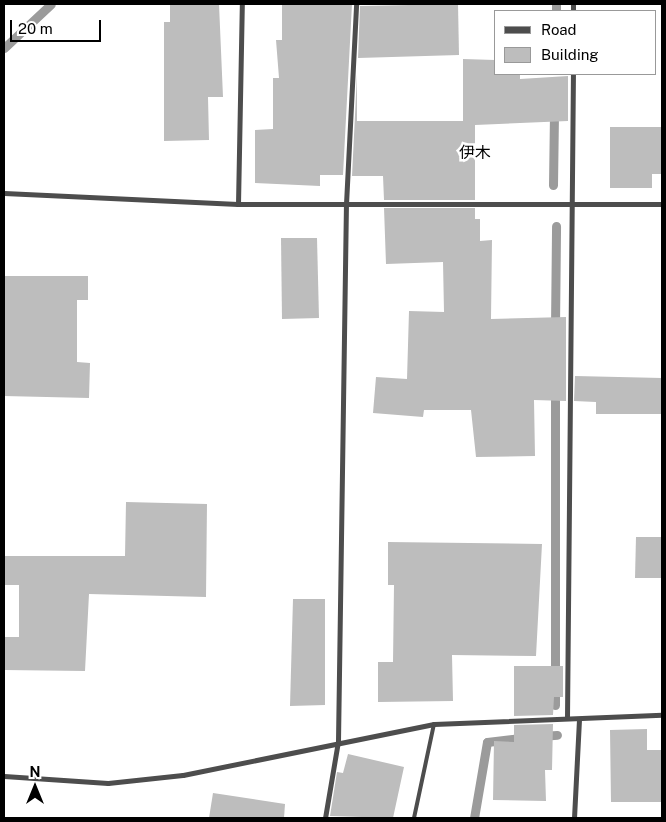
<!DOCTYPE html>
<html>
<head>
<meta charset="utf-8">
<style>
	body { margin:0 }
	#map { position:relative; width:666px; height:822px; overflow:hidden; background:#fff; font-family:"Public Sans","Noto Sans JP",sans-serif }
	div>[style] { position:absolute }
	.stream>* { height:9px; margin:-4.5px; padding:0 4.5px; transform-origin:4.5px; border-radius:4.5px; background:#9b9b9b }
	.building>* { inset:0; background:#bdbdbd }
	.lane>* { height:4px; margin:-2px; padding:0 2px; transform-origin:2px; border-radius:2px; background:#4d4d4d }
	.street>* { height:5px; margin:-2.5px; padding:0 2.5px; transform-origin:2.5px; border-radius:2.5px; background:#4d4d4d }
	span { translate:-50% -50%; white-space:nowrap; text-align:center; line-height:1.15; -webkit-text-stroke:5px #fff; paint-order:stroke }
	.quarter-label { font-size:16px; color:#000 }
	.frame { position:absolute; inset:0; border:5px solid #000; pointer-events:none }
	.legend { position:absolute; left:494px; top:10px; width:162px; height:65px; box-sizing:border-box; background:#fff; border:1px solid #999; margin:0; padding:6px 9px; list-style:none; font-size:15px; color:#000 }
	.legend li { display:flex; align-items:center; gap:10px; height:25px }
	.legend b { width:25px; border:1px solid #999 }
	.north { position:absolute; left:10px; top:762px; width:50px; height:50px; -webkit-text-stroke:4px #fff; paint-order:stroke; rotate:0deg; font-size:14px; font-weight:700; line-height:20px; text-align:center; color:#000 }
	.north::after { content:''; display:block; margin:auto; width:18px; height:22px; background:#000; clip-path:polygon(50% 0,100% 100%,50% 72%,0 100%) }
	.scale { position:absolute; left:10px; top:20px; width:91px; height:22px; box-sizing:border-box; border:2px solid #000; border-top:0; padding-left:6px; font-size:15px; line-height:18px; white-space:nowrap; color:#000; -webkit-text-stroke:4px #fff; paint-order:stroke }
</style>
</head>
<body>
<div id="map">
	<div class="stream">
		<i style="left:556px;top:11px;width:7px;rotate:-90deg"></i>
		<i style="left:4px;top:48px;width:64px;rotate:-43.1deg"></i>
		<i style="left:553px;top:185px;width:75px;rotate:-89.2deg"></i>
		<i style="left:555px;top:327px;width:101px;rotate:-89.4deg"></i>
		<i style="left:555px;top:705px;width:315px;rotate:-90deg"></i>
		<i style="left:541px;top:736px;width:16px;rotate:-4deg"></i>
		<i style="left:474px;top:818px;width:77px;rotate:-80.3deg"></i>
		<i style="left:487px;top:742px;width:38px;rotate:-7deg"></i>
	</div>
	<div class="building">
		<i style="clip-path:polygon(170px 4px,219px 4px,223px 97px,208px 97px,209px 140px,164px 141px,164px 22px,170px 22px)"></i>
		<i style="clip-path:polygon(282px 4px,352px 4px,343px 175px,320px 175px,320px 186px,255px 183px,255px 130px,273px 129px,273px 78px,279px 78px,276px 40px,282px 40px)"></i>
		<i style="clip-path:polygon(458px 4px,459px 55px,358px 58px,360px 6px)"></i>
		<i style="clip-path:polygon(463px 59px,495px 60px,495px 74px,520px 74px,520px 79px,568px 76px,568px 121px,475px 125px,475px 200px,384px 200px,383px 176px,352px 176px,357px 74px,357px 121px,463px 121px)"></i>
		<i style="clip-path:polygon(610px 127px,662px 127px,662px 174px,652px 174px,652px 188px,610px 188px)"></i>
		<i style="clip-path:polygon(384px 208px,475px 208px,475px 219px,480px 219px,480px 241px,492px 240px,491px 319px,566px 317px,566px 401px,534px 400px,535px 456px,476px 457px,471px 410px,424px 410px,423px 417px,373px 413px,376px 377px,407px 379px,409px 311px,444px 312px,443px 262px,386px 264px)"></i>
		<i style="clip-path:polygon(281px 238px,317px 238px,319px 318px,282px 319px)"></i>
		<i style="clip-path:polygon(4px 276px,88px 276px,88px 300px,77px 300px,77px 362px,90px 363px,89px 398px,4px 396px)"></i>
		<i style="clip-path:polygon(575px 376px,662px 378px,662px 414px,596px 414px,596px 402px,574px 401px)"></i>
		<i style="clip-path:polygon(126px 502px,207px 504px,206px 597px,89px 594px,85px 671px,4px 670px,4px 637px,19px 637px,19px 585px,4px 585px,4px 556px,125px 556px)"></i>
		<i style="clip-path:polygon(636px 537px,662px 537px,662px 578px,635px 578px)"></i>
		<i style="clip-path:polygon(388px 542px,542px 544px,536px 656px,452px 655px,453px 701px,378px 702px,378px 662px,393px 662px,394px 585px,388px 585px)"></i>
		<i style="clip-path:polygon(293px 599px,325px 599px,325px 705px,290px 706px)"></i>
		<i style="clip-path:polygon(514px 666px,563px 666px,563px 697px,554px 697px,553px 715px,514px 716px)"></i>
		<i style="clip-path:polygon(553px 724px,552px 770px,545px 770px,546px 801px,493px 800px,494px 741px,514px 742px,514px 725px)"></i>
		<i style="clip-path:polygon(647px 729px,647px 750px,662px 750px,662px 802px,611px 802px,610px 730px)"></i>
		<i style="clip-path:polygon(348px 754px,404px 767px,393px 818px,330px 816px,337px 772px,343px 773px)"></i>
		<i style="clip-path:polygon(213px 793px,285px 804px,284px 818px,209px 818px)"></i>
	</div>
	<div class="lane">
		<i style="left:414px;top:818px;width:96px;rotate:-78deg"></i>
	</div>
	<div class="street">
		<i style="left:573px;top:11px;width:7px;rotate:-90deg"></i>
		<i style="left:4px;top:193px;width:234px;rotate:2.7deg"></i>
		<i style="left:238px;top:204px;width:424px"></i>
		<i style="left:238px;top:204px;width:200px;rotate:-88.9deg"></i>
		<i style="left:567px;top:718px;width:644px;rotate:-89.47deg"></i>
		<i style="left:4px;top:776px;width:104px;rotate:3.9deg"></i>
		<i style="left:108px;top:783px;width:75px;rotate:-6.1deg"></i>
		<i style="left:183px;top:775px;width:256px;rotate:-11.5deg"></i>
		<i style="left:434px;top:724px;width:228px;rotate:-2.3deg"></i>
		<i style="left:325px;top:818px;width:78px;rotate:-80.4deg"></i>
		<i style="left:338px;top:741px;width:537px;rotate:-89.15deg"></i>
		<i style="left:346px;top:204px;width:200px;rotate:-87.1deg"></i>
		<i style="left:574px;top:818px;width:99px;rotate:-87.1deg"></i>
	</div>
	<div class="quarter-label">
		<span style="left:475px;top:153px">伊木</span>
	</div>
	<div class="frame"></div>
	<ul class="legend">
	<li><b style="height:6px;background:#4d4d4d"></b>Road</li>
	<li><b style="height:14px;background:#bdbdbd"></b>Building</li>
	</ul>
	<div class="north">N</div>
	<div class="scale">20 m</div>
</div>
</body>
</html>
